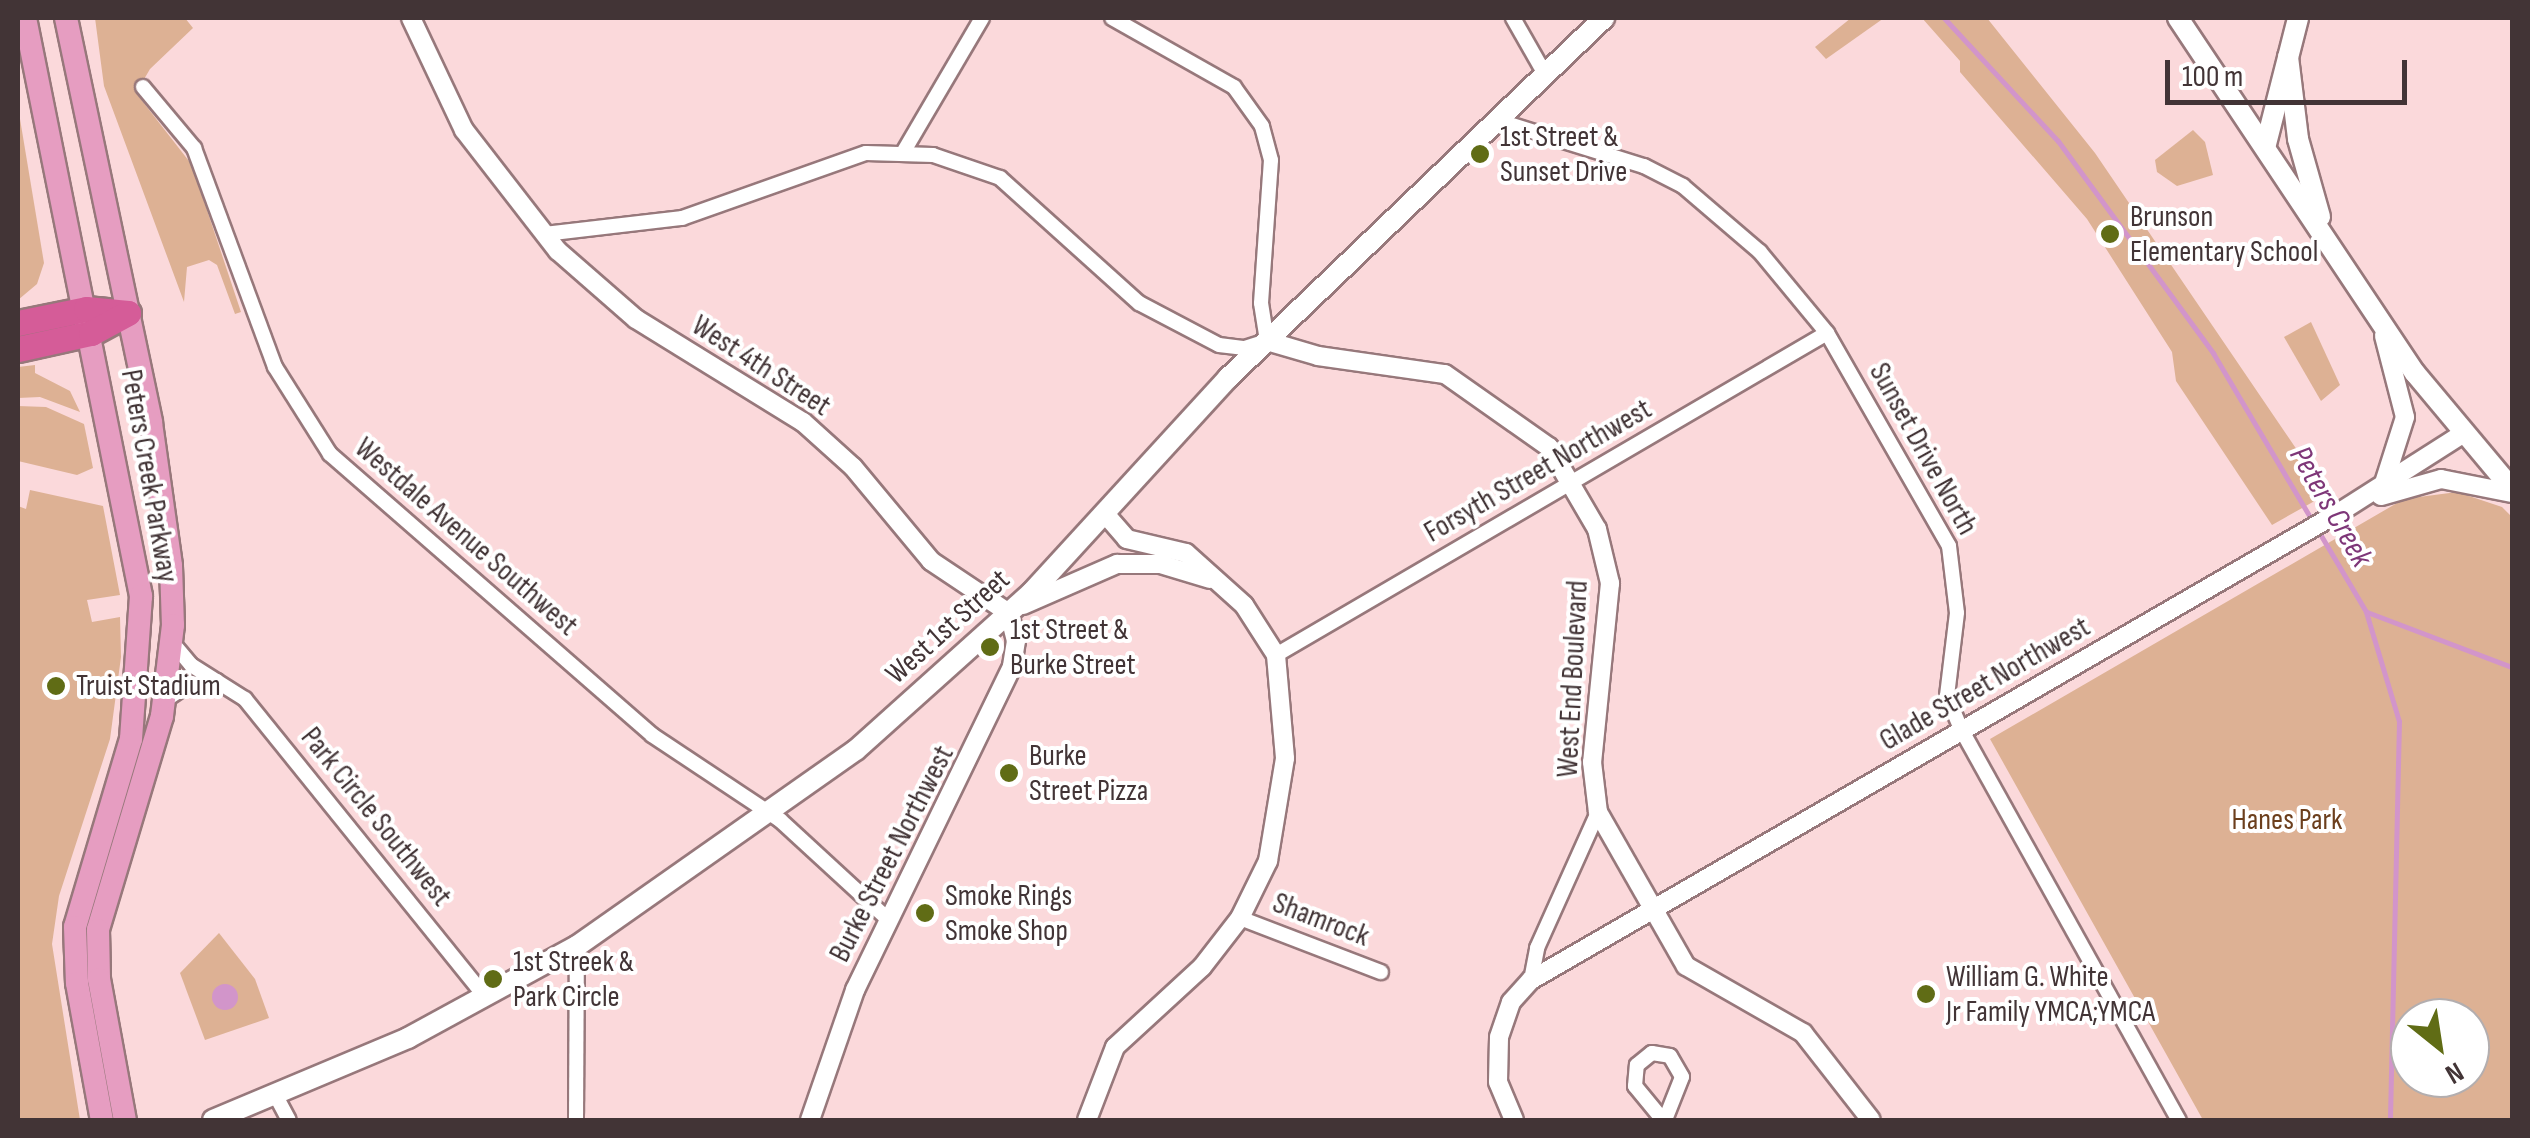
<!DOCTYPE html>
<html>
<head>
<meta charset="utf-8">
<style>
	body { margin:0 }
	#map { position:relative; width:2530px; height:1138px; overflow:hidden; background:#fbd9db; font-family:"Sofia Sans Condensed",sans-serif }
	div>[style] { position:absolute }
	.green>* { inset:0; background:#ddb194 }
	.water>* { inset:0; background:#d295ca }
	.round { border-radius:50% }
	.stream>* { height:5px; margin:-2.5px; padding:0 2.5px; transform-origin:2.5px; border-radius:2.5px; background:#d295ca }
	.roads { filter:drop-shadow(2px 0 #97787b) drop-shadow(-2px 0 #97787b) drop-shadow(0 2px #97787b) drop-shadow(0 -2px #97787b) }
	.minor>* { height:14px; margin:-7px; padding:0 7px; transform-origin:7px; border-radius:7px; background:#fff }
	.tertiary>* { height:18px; margin:-9px; padding:0 9px; transform-origin:9px; border-radius:9px; background:#fff }
	.secondary>* { height:20px; margin:-10px; padding:0 10px; transform-origin:10px; border-radius:10px; background:#fff }
	.primary>* { height:22px; margin:-11px; padding:0 11px; transform-origin:11px; border-radius:11px; background:#e69dc1 }
	.motorway>* { height:25px; margin:-12.5px; padding:0 12.5px; transform-origin:12.5px; border-radius:12.5px; background:#d55c98 }
	.dots>* { width:28px; height:28px; translate:-50% -50%; box-sizing:border-box; border:5px solid #fff; border-radius:50% }
	span { translate:-50% -50%; white-space:nowrap; text-align:center; line-height:1.15; -webkit-text-stroke:8px #fff; paint-order:stroke }
	.poi-label { font-size:30px; color:#423436 }
	.left { translate:0 -50%; text-align:left }
	.street-label { font-size:30px; color:#423436 }
	.park-label { font-size:30px; color:#6c3f1d }
	.water-label { font-size:32px; color:#7e3678; font-style:italic }
	.frame { position:absolute; inset:0; border:20px solid #423436; pointer-events:none }
	.north { position:absolute; left:2390px; top:998px; width:100px; height:100px; box-sizing:border-box; background:#fff; border:2px solid #b3aeaf; border-radius:50%; rotate:150deg; font-size:28px; font-weight:700; line-height:40px; text-align:center; color:#423436 }
	.north::after { content:''; display:block; margin:auto; width:35px; height:45px; background:#606c15; clip-path:polygon(50% 0,100% 100%,50% 72%,0 100%) }
	.scale { position:absolute; left:2165px; top:60px; width:242px; height:45px; box-sizing:border-box; border:5px solid #423436; border-top:0; padding-left:12px; font-size:30px; line-height:35px; white-space:nowrap; color:#423436; -webkit-text-stroke:8px #fff; paint-order:stroke }
</style>
</head>
<body>
<div id="map">
	<div class="green">
		<i style="clip-path:polygon(95px 18px,185px 18px,193px 28px,150px 69px,136px 93px,192px 165px,241px 312px,235px 314px,217px 265px,209px 260px,187px 267px,184px 302px,104px 86px)"></i>
		<i style="clip-path:polygon(1851px 18px,1884px 18px,1826px 59px,1815px 47px)"></i>
		<i style="clip-path:polygon(1922px 18px,1987px 18px,2095px 153px,2327px 494px,2272px 525px,2176px 381px,2172px 352px,2087px 219px,1960px 72px,1960px 61px)"></i>
		<i style="clip-path:polygon(18px 107px,44px 263px,37px 284px,18px 300px)"></i>
		<i style="clip-path:polygon(2193px 130px,2205px 142px,2213px 175px,2177px 186px,2157px 172px,2155px 160px)"></i>
		<i style="clip-path:polygon(2311px 322px,2340px 385px,2321px 401px,2284px 337px)"></i>
		<i style="clip-path:polygon(35px 365px,35px 373px,70px 391px,80px 412px,40px 397px,18px 398px,18px 367px)"></i>
		<i style="clip-path:polygon(18px 406px,46px 407px,84px 424px,93px 468px,77px 475px,18px 461px)"></i>
		<i style="clip-path:polygon(30px 490px,103px 506px,120px 595px,87px 600px,92px 622px,120px 617px,121px 657px,110px 739px,59px 896px,52px 944px,80px 1120px,18px 1120px,18px 506px,26px 509px)"></i>
		<i style="clip-path:polygon(evenodd,2457px 492px,2502px 507px,2512px 517px,2512px 1120px,2203px 1120px,1990px 739px,2404px 499px,2457px 492px,2470px 1018px,2470px 1078px,2410px 1078px,2410px 1018px,2470px 1018px)"></i>
		<i style="clip-path:polygon(219px 933px,255px 979px,269px 1018px,205px 1040px,180px 973px)"></i>
	</div>
	<div class="water">
		<i class="round" style="left:212px;top:984px;width:26px;height:26px"></i>
	</div>
	<div class="stream">
		<i style="left:1944px;top:18px;width:168px;rotate:47.2deg"></i>
		<i style="left:2058px;top:141px;width:263px;rotate:53.8deg"></i>
		<i style="left:2213px;top:353px;width:301px;rotate:59.4deg"></i>
		<i style="left:2366px;top:612px;width:114px;rotate:73.2deg"></i>
		<i style="left:2399px;top:721px;width:399px;rotate:91.3deg"></i>
		<i style="left:2367px;top:612px;width:155px;rotate:20.8deg"></i>
	</div>
	<div class="roads">
		<div class="minor">
			<i style="left:1513px;top:18px;width:64px;rotate:60.3deg"></i>
			<i style="left:143px;top:87px;width:80px;rotate:50.1deg"></i>
			<i style="left:194px;top:148px;width:233px;rotate:69.7deg"></i>
			<i style="left:275px;top:367px;width:103px;rotate:57.7deg"></i>
			<i style="left:330px;top:454px;width:427px;rotate:41.1deg"></i>
			<i style="left:652px;top:735px;width:154px;rotate:33.6deg"></i>
			<i style="left:780px;top:820px;width:149px;rotate:42.6deg"></i>
			<i style="left:1496px;top:120px;width:155px;rotate:17.3deg"></i>
			<i style="left:1644px;top:166px;width:44px;rotate:27.1deg"></i>
			<i style="left:1683px;top:186px;width:101px;rotate:40.6deg"></i>
			<i style="left:1760px;top:252px;width:105px;rotate:50.4deg"></i>
			<i style="left:1827px;top:333px;width:245px;rotate:60.2deg"></i>
			<i style="left:1949px;top:546px;width:67px;rotate:83.2deg"></i>
			<i style="left:1957px;top:613px;width:84px;rotate:96.9deg"></i>
			<i style="left:1947px;top:696px;width:36px;rotate:67deg"></i>
			<i style="left:1961px;top:729px;width:448px;rotate:60.9deg"></i>
			<i style="left:904px;top:151px;width:154px;rotate:-59.6deg"></i>
			<i style="left:545px;top:234px;width:138px;rotate:-6.7deg"></i>
			<i style="left:682px;top:218px;width:195px;rotate:-19.5deg"></i>
			<i style="left:866px;top:153px;width:67px;rotate:1.7deg"></i>
			<i style="left:933px;top:155px;width:71px;rotate:18.9deg"></i>
			<i style="left:1000px;top:178px;width:187px;rotate:42deg"></i>
			<i style="left:1139px;top:303px;width:90px;rotate:27.7deg"></i>
			<i style="left:1219px;top:345px;width:26px;rotate:7deg"></i>
			<i style="left:1245px;top:348px;width:23px;rotate:-18deg"></i>
			<i style="left:1267px;top:341px;width:38px;rotate:-99deg"></i>
			<i style="left:1261px;top:303px;width:143px;rotate:-86deg"></i>
			<i style="left:1271px;top:160px;width:35px;rotate:-105deg"></i>
			<i style="left:1262px;top:126px;width:48px;rotate:-125.7deg"></i>
			<i style="left:1234px;top:87px;width:140px;rotate:-150.5deg"></i>
			<i style="left:171px;top:641px;width:31px;rotate:50deg"></i>
			<i style="left:191px;top:665px;width:64px;rotate:32.2deg"></i>
			<i style="left:245px;top:699px;width:382px;rotate:51.1deg"></i>
			<i style="left:1276px;top:655px;width:638px;rotate:-30.3deg"></i>
			<i style="left:164px;top:701px;width:29px;rotate:-34deg"></i>
			<i style="left:188px;top:685px;width:29px;rotate:-8deg"></i>
			<i style="left:1240px;top:918px;width:151px;rotate:21deg"></i>
			<i style="left:1531px;top:980px;width:33px;rotate:-79deg"></i>
			<i style="left:1537px;top:948px;width:149px;rotate:-65.8deg"></i>
			<i style="left:276px;top:1096px;width:27px;rotate:62deg"></i>
			<i style="left:576px;top:1120px;width:174px;rotate:-89.7deg"></i>
			<i style="left:1663px;top:1120px;width:44px;rotate:-129.5deg"></i>
			<i style="left:1635px;top:1086px;width:21px;rotate:-85deg"></i>
			<i style="left:1637px;top:1065px;width:19px;rotate:-39deg"></i>
			<i style="left:1652px;top:1053px;width:18px;rotate:9deg"></i>
			<i style="left:1670px;top:1056px;width:24px;rotate:60deg"></i>
			<i style="left:1682px;top:1077px;width:46px;rotate:111.6deg"></i>
		</div>
		<div class="tertiary">
			<i style="left:411px;top:18px;width:124px;rotate:64.7deg"></i>
			<i style="left:464px;top:130px;width:153px;rotate:52.2deg"></i>
			<i style="left:558px;top:251px;width:103px;rotate:41.1deg"></i>
			<i style="left:636px;top:319px;width:196px;rotate:31.7deg"></i>
			<i style="left:803px;top:422px;width:67px;rotate:42deg"></i>
			<i style="left:853px;top:467px;width:122px;rotate:50.3deg"></i>
			<i style="left:931px;top:561px;width:94px;rotate:33.7deg"></i>
			<i style="left:1267px;top:341px;width:53px;rotate:16.4deg"></i>
			<i style="left:1318px;top:356px;width:128px;rotate:8.1deg"></i>
			<i style="left:1445px;top:374px;width:127px;rotate:35.1deg"></i>
			<i style="left:1549px;top:447px;width:95px;rotate:59.7deg"></i>
			<i style="left:1597px;top:529px;width:56px;rotate:76.5deg"></i>
			<i style="left:1610px;top:583px;width:180px;rotate:95.7deg"></i>
			<i style="left:1592px;top:762px;width:50px;rotate:83.2deg"></i>
			<i style="left:1598px;top:812px;width:177px;rotate:60.3deg"></i>
			<i style="left:1686px;top:966px;width:135px;rotate:29.8deg"></i>
			<i style="left:1803px;top:1033px;width:110px;rotate:52deg"></i>
			<i style="left:2384px;top:483px;width:69px;rotate:-72.3deg"></i>
			<i style="left:2405px;top:417px;width:84px;rotate:-104.5deg"></i>
			<i style="left:2381px;top:496px;width:62px;rotate:-15.8deg"></i>
			<i style="left:2441px;top:479px;width:72px;rotate:11.2deg"></i>
			<i style="left:1023px;top:605px;width:103px;rotate:-23.6deg"></i>
			<i style="left:1117px;top:564px;width:43px"></i>
			<i style="left:1160px;top:564px;width:52px;rotate:16.7deg"></i>
			<i style="left:810px;top:1120px;width:138px;rotate:-70.9deg"></i>
			<i style="left:855px;top:990px;width:360px;rotate:-64.1deg"></i>
			<i style="left:1012px;top:666px;width:25px;rotate:-81deg"></i>
			<i style="left:1016px;top:641px;width:29px;rotate:-104deg"></i>
			<i style="left:1087px;top:1120px;width:78px;rotate:-69deg"></i>
			<i style="left:1115px;top:1047px;width:118px;rotate:-42.6deg"></i>
			<i style="left:1202px;top:967px;width:62px;rotate:-52.2deg"></i>
			<i style="left:1240px;top:918px;width:64px;rotate:-63.8deg"></i>
			<i style="left:1268px;top:861px;width:104px;rotate:-80.6deg"></i>
			<i style="left:1285px;top:758px;width:103px;rotate:-95deg"></i>
			<i style="left:1276px;top:655px;width:59px;rotate:-122.6deg"></i>
			<i style="left:1244px;top:605px;width:78px;rotate:-138.1deg"></i>
			<i style="left:1186px;top:553px;width:61px;rotate:-166.7deg"></i>
			<i style="left:1127px;top:539px;width:35px;rotate:-131deg"></i>
			<i style="left:1514px;top:1120px;width:41px;rotate:-112.8deg"></i>
			<i style="left:1498px;top:1082px;width:45px;rotate:-88.7deg"></i>
			<i style="left:1499px;top:1037px;width:37px;rotate:-71deg"></i>
			<i style="left:1511px;top:1002px;width:30px;rotate:-48deg"></i>
			<i style="left:1531px;top:980px;width:938px;rotate:-30.06deg"></i>
			<i style="left:2343px;top:510px;width:143px;rotate:-32.5deg"></i>
		</div>
		<div class="secondary">
			<i style="left:2178px;top:18px;width:427px;rotate:56.3deg"></i>
			<i style="left:2415px;top:373px;width:151px;rotate:50.1deg"></i>
			<i style="left:2288px;top:57px;width:83px;rotate:83deg"></i>
			<i style="left:2298px;top:139px;width:81px;rotate:74.2deg"></i>
			<i style="left:2266px;top:144px;width:130px;rotate:-75.7deg"></i>
			<i style="left:213px;top:1120px;width:212px;rotate:-22.8deg"></i>
			<i style="left:408px;top:1038px;width:192px;rotate:-28.6deg"></i>
			<i style="left:577px;top:946px;width:341px;rotate:-35.1deg"></i>
			<i style="left:856px;top:750px;width:237px;rotate:-41.9deg"></i>
			<i style="left:1032px;top:592px;width:290px;rotate:-47.5deg"></i>
			<i style="left:1228px;top:378px;width:521px;rotate:-43.75deg"></i>
		</div>
		<div class="primary">
			<i style="left:25px;top:18px;width:590px;rotate:78.65deg"></i>
			<i style="left:141px;top:596px;width:143px;rotate:94deg"></i>
			<i style="left:131px;top:739px;width:196px;rotate:106.6deg"></i>
			<i style="left:75px;top:927px;width:56px;rotate:88deg"></i>
			<i style="left:77px;top:983px;width:139px;rotate:79.7deg"></i>
			<i style="left:66px;top:18px;width:414px;rotate:78.1deg"></i>
			<i style="left:151px;top:423px;width:144px;rotate:82deg"></i>
			<i style="left:171px;top:566px;width:59px;rotate:88.1deg"></i>
			<i style="left:173px;top:625px;width:92px;rotate:96.9deg"></i>
			<i style="left:162px;top:716px;width:223px;rotate:106.7deg"></i>
			<i style="left:98px;top:930px;width:49px;rotate:88.8deg"></i>
			<i style="left:99px;top:979px;width:143px;rotate:79.6deg"></i>
		</div>
		<div class="motorway">
			<i style="left:18px;top:323px;width:69px;rotate:-11.6deg"></i>
			<i style="left:86px;top:309px;width:42px;rotate:5.4deg"></i>
			<i style="left:18px;top:349px;width:75px;rotate:-12.4deg"></i>
			<i style="left:91px;top:333px;width:42px;rotate:-28.4deg"></i>
		</div>
	</div>
	<div class="dots">
		<i style="left:1480px;top:154px;background:#606c15"></i>
		<i style="left:2110px;top:234px;background:#606c15"></i>
		<i style="left:990px;top:647px;background:#606c15"></i>
		<i style="left:56px;top:686px;background:#606c15"></i>
		<i style="left:1009px;top:773px;background:#606c15"></i>
		<i style="left:925px;top:913px;background:#606c15"></i>
		<i style="left:493px;top:979px;background:#606c15"></i>
		<i style="left:1926px;top:994px;background:#606c15"></i>
	</div>
	<div class="poi-label">
		<span class="left" style="left:1500px;top:154px">1st Street &amp;<br>Sunset Drive</span>
		<span class="left" style="left:2130px;top:234px">Brunson<br>Elementary School</span>
		<span class="left" style="left:1010px;top:647px">1st Street &amp;<br>Burke Street</span>
		<span class="left" style="left:76px;top:686px">Truist Stadium</span>
		<span class="left" style="left:1029px;top:773px">Burke<br>Street Pizza</span>
		<span class="left" style="left:945px;top:913px">Smoke Rings<br>Smoke Shop</span>
		<span class="left" style="left:513px;top:979px">1st Streek &amp;<br>Park Circle</span>
		<span class="left" style="left:1946px;top:994px">William G. White<br>Jr Family YMCA;YMCA</span>
	</div>
	<div class="street-label">
		<span style="left:761px;top:366px;rotate:33deg">West 4th Street</span>
		<span style="left:1923px;top:449px;rotate:61deg">Sunset Drive North</span>
		<span style="left:1538px;top:471px;rotate:-30deg">Forsyth Street Northwest</span>
		<span style="left:149px;top:476px;rotate:80deg">Peters Creek Parkway</span>
		<span style="left:466px;top:537px;rotate:41deg">Westdale Avenue Southwest</span>
		<span style="left:948px;top:627px;rotate:-42deg">West 1st Street</span>
		<span style="left:1573px;top:679px;rotate:-87deg">West End Boulevard</span>
		<span style="left:1985px;top:684px;rotate:-30deg">Glade Street Northwest</span>
		<span style="left:376px;top:817px;rotate:51deg">Park Circle Southwest</span>
		<span style="left:892px;top:854px;rotate:-63deg">Burke Street Northwest</span>
		<span style="left:1321px;top:920px;rotate:21deg">Shamrock</span>
	</div>
	<div class="park-label">
		<span style="left:2287px;top:820px">Hanes Park</span>
	</div>
	<div class="water-label">
		<span style="left:2330px;top:507px;rotate:60deg">Peters Creek</span>
	</div>
	<div class="frame"></div>
	<div class="north">N</div>
	<div class="scale">100 m</div>
</div>
</body>
</html>
